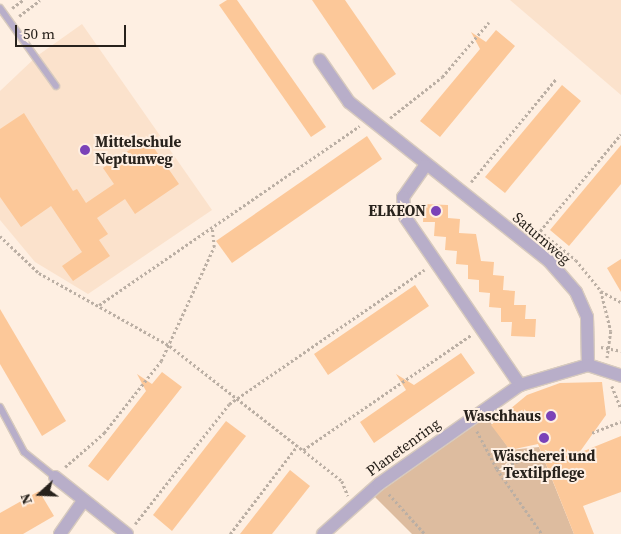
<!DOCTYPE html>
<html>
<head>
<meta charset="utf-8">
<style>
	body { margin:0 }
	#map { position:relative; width:621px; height:534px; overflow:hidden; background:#feefe2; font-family:"Source Serif 4",serif }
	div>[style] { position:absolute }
	.built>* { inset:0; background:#fbe2cc }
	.green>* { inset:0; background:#ddbc9f }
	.building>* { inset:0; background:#fcc899 }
	.path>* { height:2.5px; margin-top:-1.25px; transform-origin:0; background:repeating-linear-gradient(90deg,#bbafa4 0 2.5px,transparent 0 5px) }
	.roads { filter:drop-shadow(1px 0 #d7cabe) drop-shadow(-1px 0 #d7cabe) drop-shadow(0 1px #d7cabe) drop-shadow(0 -1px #d7cabe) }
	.lane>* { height:6px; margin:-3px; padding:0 3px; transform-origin:3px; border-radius:3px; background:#b8aec9 }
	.street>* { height:12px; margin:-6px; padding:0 6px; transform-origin:6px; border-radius:6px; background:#b8aec9 }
	.dots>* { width:14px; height:14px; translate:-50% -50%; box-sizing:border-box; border:2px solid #feefe2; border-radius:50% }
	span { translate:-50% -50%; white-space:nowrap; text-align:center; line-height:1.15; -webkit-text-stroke:4px #feefe2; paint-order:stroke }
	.poi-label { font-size:15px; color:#28221c; font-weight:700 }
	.left { translate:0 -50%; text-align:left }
	.right { translate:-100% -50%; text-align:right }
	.street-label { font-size:15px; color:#28221c }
	.north { position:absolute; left:15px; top:469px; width:50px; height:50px; -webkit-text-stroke:4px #feefe2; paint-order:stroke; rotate:250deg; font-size:14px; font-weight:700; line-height:20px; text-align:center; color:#28221c }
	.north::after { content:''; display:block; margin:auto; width:18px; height:22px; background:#28221c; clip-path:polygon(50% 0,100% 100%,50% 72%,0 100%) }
	.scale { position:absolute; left:15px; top:25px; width:111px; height:22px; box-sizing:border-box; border:2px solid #28221c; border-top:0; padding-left:6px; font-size:15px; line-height:18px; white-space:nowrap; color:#28221c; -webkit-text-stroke:4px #feefe2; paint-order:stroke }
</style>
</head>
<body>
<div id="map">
	<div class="built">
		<i style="clip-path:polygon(510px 0,621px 0,621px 95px)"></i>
		<i style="clip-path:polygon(82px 24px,212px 210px,88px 294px,35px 262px,0 220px,0 91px,37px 56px)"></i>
	</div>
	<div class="green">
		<i style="clip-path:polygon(486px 416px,510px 450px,539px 447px,574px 534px,412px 534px,374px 496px)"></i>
	</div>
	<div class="building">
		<i style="clip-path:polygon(227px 0,237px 0,326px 127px,311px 137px,219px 5px)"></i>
		<i style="clip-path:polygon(312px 0,345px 0,396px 74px,373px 90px)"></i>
		<i style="clip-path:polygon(496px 30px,515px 46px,440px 137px,420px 121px,480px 49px,471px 32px,486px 42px)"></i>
		<i style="clip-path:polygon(562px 85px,581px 101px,505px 193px,485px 177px)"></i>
		<i style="clip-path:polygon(24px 113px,73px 191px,77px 189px,86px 203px,114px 184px,103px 168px,147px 138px,179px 184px,135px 214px,125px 199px,97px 218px,108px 234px,99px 240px,110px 256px,73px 281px,62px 266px,82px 252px,51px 206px,21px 227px,0 197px,0 129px)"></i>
		<i style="clip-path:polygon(367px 136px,382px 159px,232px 263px,216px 241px)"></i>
		<i style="clip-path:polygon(621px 145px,621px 184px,569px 246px,550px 230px)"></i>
		<i style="clip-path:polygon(424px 204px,448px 205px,448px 218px,460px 219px,459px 233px,476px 234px,481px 261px,494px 262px,493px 275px,504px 276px,503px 290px,515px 291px,514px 305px,526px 305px,525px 319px,536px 319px,535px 337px,511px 336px,512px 322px,501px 322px,501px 308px,489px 307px,490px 293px,479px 292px,479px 280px,468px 279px,468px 265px,456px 264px,457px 251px,445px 250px,446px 237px,434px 236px,435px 222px,423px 222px)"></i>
		<i style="clip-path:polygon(621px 259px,621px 292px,607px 268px)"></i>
		<i style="clip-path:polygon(415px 285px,429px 306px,328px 375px,314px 354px)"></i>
		<i style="clip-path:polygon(0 309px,66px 421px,42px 436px,0 364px)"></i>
		<i style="clip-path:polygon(461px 353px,475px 373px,374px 443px,360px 422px,406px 390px,396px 374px,414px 385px)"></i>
		<i style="clip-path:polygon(162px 372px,182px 387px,108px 481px,88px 466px,146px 391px,137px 374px,152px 384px)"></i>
		<i style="clip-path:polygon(602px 382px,606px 415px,579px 453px,621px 436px,621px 492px,583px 506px,594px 534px,574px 534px,538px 444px,510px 450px,491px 425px,527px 395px,560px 383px)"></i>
		<i style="clip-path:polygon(226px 421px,246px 436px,172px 531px,153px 515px)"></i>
		<i style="clip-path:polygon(290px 470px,310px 486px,272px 534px,240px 534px)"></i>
		<i style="clip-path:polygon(39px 491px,54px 516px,23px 534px,0 534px,0 513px)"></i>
	</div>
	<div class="path">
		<i style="left:12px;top:8px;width:14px;rotate:-36deg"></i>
		<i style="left:19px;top:16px;width:26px;rotate:-37deg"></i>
		<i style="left:390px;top:118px;width:66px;rotate:-38.3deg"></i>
		<i style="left:442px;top:77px;width:72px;rotate:-49.5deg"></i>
		<i style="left:471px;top:182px;width:134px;rotate:-50.5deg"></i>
		<i style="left:540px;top:231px;width:46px;rotate:38.9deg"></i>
		<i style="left:576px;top:260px;width:40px;rotate:51deg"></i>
		<i style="left:601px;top:291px;width:41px;rotate:76deg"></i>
		<i style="left:611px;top:331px;width:27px;rotate:98deg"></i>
		<i style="left:540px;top:231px;width:126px;rotate:-50.1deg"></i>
		<i style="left:0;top:236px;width:54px;rotate:43.5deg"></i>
		<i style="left:39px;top:273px;width:150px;rotate:29.1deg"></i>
		<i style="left:170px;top:346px;width:219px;rotate:38.1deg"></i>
		<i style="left:342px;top:481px;width:16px;rotate:68deg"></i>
		<i style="left:601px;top:291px;width:23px;rotate:29deg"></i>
		<i style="left:99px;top:305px;width:316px;rotate:-34.5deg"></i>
		<i style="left:601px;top:347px;width:20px;rotate:11deg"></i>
		<i style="left:612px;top:386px;width:24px;rotate:68deg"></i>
		<i style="left:477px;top:431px;width:43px;rotate:62.2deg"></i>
		<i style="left:497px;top:469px;width:47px;rotate:-20deg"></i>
		<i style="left:592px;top:433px;width:31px;rotate:-22deg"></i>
		<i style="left:303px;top:450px;width:204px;rotate:-34.4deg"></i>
		<i style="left:65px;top:467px;width:52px;rotate:-41.1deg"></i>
		<i style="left:104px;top:433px;width:92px;rotate:-51.6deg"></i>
		<i style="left:161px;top:361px;width:126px;rotate:-65.1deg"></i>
		<i style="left:214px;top:247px;width:19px;rotate:-96deg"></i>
		<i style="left:497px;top:469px;width:79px;rotate:55.3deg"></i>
		<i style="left:389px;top:494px;width:54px;rotate:48deg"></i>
		<i style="left:135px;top:524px;width:152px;rotate:-51.9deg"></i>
		<i style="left:229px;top:404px;width:237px;rotate:-34.5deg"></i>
		<i style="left:230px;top:534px;width:111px;rotate:-52.7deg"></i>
	</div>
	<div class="roads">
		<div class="lane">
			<i style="left:0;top:8px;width:96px;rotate:54.3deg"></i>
			<i style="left:0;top:407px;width:51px;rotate:61.9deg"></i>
			<i style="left:24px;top:452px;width:40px;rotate:39deg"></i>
		</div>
		<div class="street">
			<i style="left:320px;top:60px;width:51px;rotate:55.4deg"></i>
			<i style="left:349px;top:102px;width:256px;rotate:38.5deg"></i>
			<i style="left:549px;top:261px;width:41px;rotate:48.9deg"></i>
			<i style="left:576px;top:292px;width:27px;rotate:66deg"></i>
			<i style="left:587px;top:317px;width:48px;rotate:88.8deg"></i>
			<i style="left:425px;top:166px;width:38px;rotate:125deg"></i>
			<i style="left:403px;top:197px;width:20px;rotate:84deg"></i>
			<i style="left:405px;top:217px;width:204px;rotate:55.6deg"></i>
			<i style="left:55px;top:477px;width:92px;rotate:38.4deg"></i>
			<i style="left:60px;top:534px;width:40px;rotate:-55.1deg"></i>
			<i style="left:323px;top:534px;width:75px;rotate:-41.8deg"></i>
			<i style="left:379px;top:484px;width:172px;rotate:-35.1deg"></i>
			<i style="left:520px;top:385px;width:71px;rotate:-16.4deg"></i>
			<i style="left:588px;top:365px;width:35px;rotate:18deg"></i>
		</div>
	</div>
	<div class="dots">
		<i style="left:85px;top:150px;background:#7a42b8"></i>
		<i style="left:436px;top:211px;background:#7a42b8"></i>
		<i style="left:551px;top:416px;background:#7a42b8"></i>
		<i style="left:544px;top:438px;background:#7a42b8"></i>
	</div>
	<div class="poi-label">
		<span class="left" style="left:95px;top:150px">Mittelschule<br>Neptunweg</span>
		<span class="right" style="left:426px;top:211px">ELKEON</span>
		<span class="right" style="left:541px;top:416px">Waschhaus</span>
		<span style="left:544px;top:464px">Wäscherei und<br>Textilpflege</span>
	</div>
	<div class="street-label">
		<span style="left:542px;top:238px;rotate:41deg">Saturnweg</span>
		<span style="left:403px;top:447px;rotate:-36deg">Planetenring</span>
	</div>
	<div class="north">N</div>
	<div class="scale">50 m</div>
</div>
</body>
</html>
